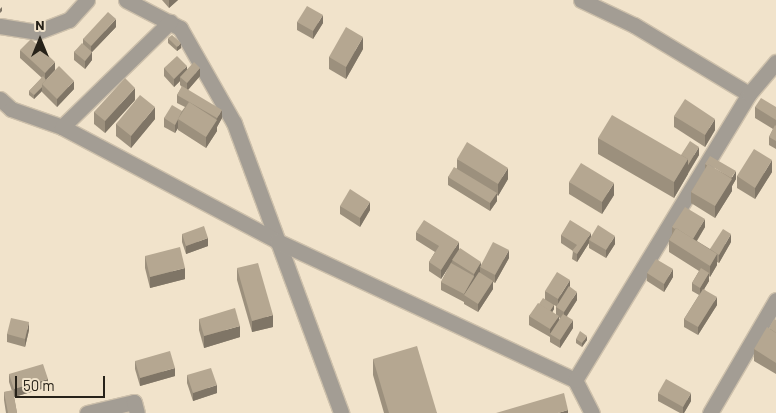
<!DOCTYPE html>
<html>
<head>
<meta charset="utf-8">
<style>
	body { margin:0 }
	#map { position:relative; width:776px; height:413px; overflow:hidden; background:#f1e3cb; font-family:Barlow,sans-serif }
	div>[style] { position:absolute }
	.roads { filter:drop-shadow(1px 0 #cdc0ab) drop-shadow(-1px 0 #cdc0ab) drop-shadow(0 1px #cdc0ab) drop-shadow(0 -1px #cdc0ab) }
	.minor>* { height:15px; margin:-7.5px; padding:0 7.5px; transform-origin:7.5px; border-radius:7.5px; background:#a39d94 }
	.wall>* { inset:0; background:#9c907d }
	.shaded-wall>* { inset:0; background:#7f7566 }
	.building>* { inset:0; background:#b5a791 }
	span { translate:-50% -50%; white-space:nowrap; text-align:center; line-height:1.15; -webkit-text-stroke:4px #f1e3cb; paint-order:stroke }
	.north { position:absolute; left:15px; top:15px; width:50px; height:50px; -webkit-text-stroke:4px #f1e3cb; paint-order:stroke; rotate:0deg; font-size:14px; font-weight:700; line-height:20px; text-align:center; color:#272219 }
	.north::after { content:''; display:block; margin:auto; width:18px; height:22px; background:#272219; clip-path:polygon(50% 0,100% 100%,50% 72%,0 100%) }
	.scale { position:absolute; left:15px; top:376px; width:90px; height:22px; box-sizing:border-box; border:2px solid #272219; border-top:0; padding-left:6px; font-size:15px; line-height:18px; white-space:nowrap; color:#272219; -webkit-text-stroke:4px #f1e3cb; paint-order:stroke }
</style>
</head>
<body>
<div id="map">
	<div class="roads">
		<div class="minor">
			<i style="left:126px;top:0;width:61px;rotate:27.4deg"></i>
			<i style="left:180px;top:28px;width:109px;rotate:60.4deg"></i>
			<i style="left:234px;top:123px;width:309px;rotate:69.7deg"></i>
			<i style="left:581px;top:0;width:59px;rotate:25.3deg"></i>
			<i style="left:634px;top:25px;width:134px;rotate:31deg"></i>
			<i style="left:0;top:26px;width:37px;rotate:9deg"></i>
			<i style="left:37px;top:32px;width:34px;rotate:-21deg"></i>
			<i style="left:69px;top:20px;width:27px;rotate:-48deg"></i>
			<i style="left:0;top:99px;width:15px;rotate:42deg"></i>
			<i style="left:11px;top:109px;width:54px;rotate:19.4deg"></i>
			<i style="left:62px;top:127px;width:243px;rotate:27.9deg"></i>
			<i style="left:277px;top:241px;width:329px;rotate:25deg"></i>
			<i style="left:575px;top:380px;width:37px;rotate:63deg"></i>
			<i style="left:62px;top:127px;width:151px;rotate:-44.2deg"></i>
			<i style="left:575px;top:380px;width:335px;rotate:-58.7deg"></i>
			<i style="left:749px;top:94px;width:42px;rotate:-49.8deg"></i>
			<i style="left:87px;top:413px;width:48px;rotate:-13.2deg"></i>
			<i style="left:134px;top:402px;width:11px;rotate:75deg"></i>
			<i style="left:710px;top:413px;width:131px;rotate:-59.7deg"></i>
		</div>
	</div>
	<div class="wall">
		<i style="clip-path:polygon(162px 0,178px 0,169px 8px)"></i>
		<i style="clip-path:polygon(297px 22px,323px 23px,313px 39px,297px 30px)"></i>
		<i style="clip-path:polygon(116px 27px,92px 52px,92px 60px,85px 69px,74px 60px,74px 52px,83px 44px,83px 39px)"></i>
		<i style="clip-path:polygon(168px 38px,181px 48px,177px 51px,168px 43px)"></i>
		<i style="clip-path:polygon(363px 49px,346px 79px,329px 69px,329px 57px)"></i>
		<i style="clip-path:polygon(20px 50px,55px 70px,46px 79px,74px 89px,57px 107px,42px 92px,42px 91px,34px 99px,29px 95px,29px 91px,42px 78px,20px 58px)"></i>
		<i style="clip-path:polygon(164px 68px,187px 69px,200px 76px,188px 90px,222px 118px,217px 127px,217px 131px,206px 148px,178px 130px,178px 128px,175px 133px,164px 127px,164px 118px,182px 111px,185px 107px,177px 103px,177px 95px,182px 87px,180px 85px,180px 81px,174px 87px,164px 76px)"></i>
		<i style="clip-path:polygon(135px 100px,105px 133px,94px 124px,94px 112px)"></i>
		<i style="clip-path:polygon(755px 107px,776px 107px,776px 149px,769px 145px,769px 137px,773px 129px,755px 118px)"></i>
		<i style="clip-path:polygon(674px 116px,715px 130px,705px 147px,674px 127px)"></i>
		<i style="clip-path:polygon(155px 119px,131px 148px,116px 136px,116px 124px)"></i>
		<i style="clip-path:polygon(598px 138px,681px 155px,699px 155px,674px 198px,598px 154px)"></i>
		<i style="clip-path:polygon(457px 159px,508px 179px,498px 196px,497px 195px,497px 201px,490px 211px,448px 185px,448px 177px,457px 168px)"></i>
		<i style="clip-path:polygon(705px 164px,736px 179px,732px 186px,732px 191px,715px 218px,691px 203px,691px 192px,705px 170px)"></i>
		<i style="clip-path:polygon(772px 172px,755px 199px,737px 188px,737px 176px)"></i>
		<i style="clip-path:polygon(569px 182px,614px 195px,602px 214px,569px 194px)"></i>
		<i style="clip-path:polygon(340px 206px,370px 210px,360px 227px,340px 214px)"></i>
		<i style="clip-path:polygon(672px 227px,705px 227px,697px 241px,710px 249px,731px 242px,719px 263px,717px 262px,717px 265px,710px 277px,709px 276px,709px 281px,704px 289px,717px 305px,698px 335px,684px 327px,684px 319px,699px 295px,692px 291px,692px 283px,699px 271px,669px 252px,669px 240px,672px 234px)"></i>
		<i style="clip-path:polygon(416px 232px,459px 250px,481px 265px,509px 258px,495px 283px,493px 282px,493px 289px,478px 312px,464px 304px,464px 302px,441px 290px,441px 282px,449px 267px,441px 279px,429px 271px,429px 262px,435px 252px,416px 240px)"></i>
		<i style="clip-path:polygon(182px 234px,208px 246px,186px 254px,182px 242px)"></i>
		<i style="clip-path:polygon(561px 235px,591px 237px,615px 244px,606px 258px,589px 248px,589px 243px,577px 262px,572px 259px,573px 251px,561px 243px)"></i>
		<i style="clip-path:polygon(145px 256px,185px 279px,150px 288px,145px 268px)"></i>
		<i style="clip-path:polygon(237px 268px,273px 327px,252px 332px,237px 280px)"></i>
		<i style="clip-path:polygon(647px 273px,673px 277px,664px 292px,647px 281px)"></i>
		<i style="clip-path:polygon(evenodd,545px 291px,577px 300px,567px 316px,573px 328px,560px 348px,550px 342px,550px 337px,529px 325px,529px 316px,545px 299px,545px 291px,554px 305px,556px 306px,556px 315px,560px 318px,559px 320px,552px 312px,554px 309px,554px 305px)"></i>
		<i style="clip-path:polygon(199px 319px,240px 337px,204px 348px,199px 330px)"></i>
		<i style="clip-path:polygon(776px 320px,776px 374px,754px 361px,754px 349px)"></i>
		<i style="clip-path:polygon(29px 330px,25px 347px,7px 342px,7px 334px)"></i>
		<i style="clip-path:polygon(576px 339px,587px 340px,582px 347px,576px 343px)"></i>
		<i style="clip-path:polygon(373px 359px,437px 413px,384px 413px,373px 375px)"></i>
		<i style="clip-path:polygon(135px 361px,175px 376px,140px 386px,135px 369px)"></i>
		<i style="clip-path:polygon(9px 374px,48px 387px,14px 397px,17px 413px,6px 413px,4px 400px,4px 392px,12px 391px,9px 382px)"></i>
		<i style="clip-path:polygon(187px 375px,217px 393px,193px 401px,187px 383px)"></i>
		<i style="clip-path:polygon(658px 393px,691px 401px,684px 413px,680px 413px,658px 401px)"></i>
	</div>
	<div class="shaded-wall">
		<i style="clip-path:polygon(169px 0,178px 0,169px 8px)"></i>
		<i style="clip-path:polygon(2px 7px,2px 11px,0 13px,0 9px)"></i>
		<i style="clip-path:polygon(323px 15px,323px 23px,313px 39px,313px 31px)"></i>
		<i style="clip-path:polygon(116px 19px,116px 27px,92px 52px,92px 60px,85px 69px,85px 61px,91px 54px,91px 46px)"></i>
		<i style="clip-path:polygon(363px 37px,363px 49px,346px 79px,346px 67px)"></i>
		<i style="clip-path:polygon(181px 43px,181px 48px,177px 51px,177px 47px)"></i>
		<i style="clip-path:polygon(55px 62px,55px 70px,45px 81px,45px 73px)"></i>
		<i style="clip-path:polygon(187px 66px,187px 75px,180px 77px,180px 81px,174px 87px,174px 79px)"></i>
		<i style="clip-path:polygon(200px 68px,200px 76px,187px 91px,187px 83px)"></i>
		<i style="clip-path:polygon(74px 81px,74px 89px,57px 107px,57px 99px)"></i>
		<i style="clip-path:polygon(42px 87px,42px 91px,34px 99px,34px 95px)"></i>
		<i style="clip-path:polygon(135px 88px,135px 100px,105px 133px,105px 121px)"></i>
		<i style="clip-path:polygon(155px 107px,155px 119px,131px 148px,131px 136px)"></i>
		<i style="clip-path:polygon(222px 110px,222px 118px,217px 127px,217px 131px,206px 148px,206px 137px)"></i>
		<i style="clip-path:polygon(715px 119px,715px 130px,705px 147px,705px 135px)"></i>
		<i style="clip-path:polygon(178px 120px,178px 128px,175px 133px,175px 125px)"></i>
		<i style="clip-path:polygon(699px 147px,699px 155px,688px 173px,688px 165px)"></i>
		<i style="clip-path:polygon(688px 159px,688px 174px,674px 198px,674px 182px)"></i>
		<i style="clip-path:polygon(772px 160px,772px 172px,755px 199px,755px 188px)"></i>
		<i style="clip-path:polygon(508px 168px,508px 179px,498px 196px,498px 184px)"></i>
		<i style="clip-path:polygon(736px 171px,736px 179px,732px 186px,732px 191px,715px 218px,715px 206px)"></i>
		<i style="clip-path:polygon(614px 183px,614px 195px,602px 214px,602px 202px)"></i>
		<i style="clip-path:polygon(497px 193px,497px 201px,490px 211px,490px 203px)"></i>
		<i style="clip-path:polygon(370px 202px,370px 210px,360px 227px,360px 218px)"></i>
		<i style="clip-path:polygon(705px 219px,705px 227px,692px 248px,692px 240px)"></i>
		<i style="clip-path:polygon(591px 233px,591px 241px,589px 240px,589px 243px,577px 262px,577px 254px)"></i>
		<i style="clip-path:polygon(731px 234px,731px 242px,719px 263px,719px 255px)"></i>
		<i style="clip-path:polygon(615px 236px,615px 244px,606px 258px,606px 250px)"></i>
		<i style="clip-path:polygon(208px 238px,208px 246px,186px 254px,186px 246px)"></i>
		<i style="clip-path:polygon(459px 242px,459px 250px,441px 279px,441px 270px)"></i>
		<i style="clip-path:polygon(509px 250px,509px 258px,495px 283px,495px 275px)"></i>
		<i style="clip-path:polygon(717px 254px,717px 265px,710px 277px,710px 266px)"></i>
		<i style="clip-path:polygon(481px 262px,481px 268px,480px 267px,480px 272px,464px 295px,464px 302px,464px 294px,474px 277px,474px 274px)"></i>
		<i style="clip-path:polygon(185px 268px,185px 279px,150px 288px,150px 277px)"></i>
		<i style="clip-path:polygon(673px 269px,673px 277px,664px 292px,664px 284px)"></i>
		<i style="clip-path:polygon(709px 273px,709px 281px,700px 296px,700px 288px)"></i>
		<i style="clip-path:polygon(570px 280px,570px 288px,558px 307px,558px 299px)"></i>
		<i style="clip-path:polygon(493px 281px,493px 289px,478px 312px,478px 304px)"></i>
		<i style="clip-path:polygon(577px 292px,577px 300px,564px 320px,564px 312px)"></i>
		<i style="clip-path:polygon(717px 297px,717px 305px,698px 335px,698px 327px)"></i>
		<i style="clip-path:polygon(554px 305px,554px 309px,550px 316px,550px 311px)"></i>
		<i style="clip-path:polygon(273px 315px,273px 327px,252px 332px,252px 321px)"></i>
		<i style="clip-path:polygon(559px 316px,559px 325px,550px 334px,550px 329px)"></i>
		<i style="clip-path:polygon(573px 320px,573px 328px,560px 348px,560px 340px)"></i>
		<i style="clip-path:polygon(29px 322px,29px 330px,25px 347px,25px 339px)"></i>
		<i style="clip-path:polygon(240px 326px,240px 337px,204px 348px,204px 336px)"></i>
		<i style="clip-path:polygon(587px 336px,587px 340px,582px 347px,582px 343px)"></i>
		<i style="clip-path:polygon(175px 368px,175px 376px,140px 386px,140px 378px)"></i>
		<i style="clip-path:polygon(48px 379px,48px 387px,14px 397px,14px 389px)"></i>
		<i style="clip-path:polygon(217px 385px,217px 393px,193px 401px,193px 393px)"></i>
		<i style="clip-path:polygon(691px 393px,691px 401px,684px 413px,683px 413px,683px 407px)"></i>
		<i style="clip-path:polygon(568px 410px,568px 413px,558px 413px)"></i>
	</div>
	<div class="building">
		<i style="clip-path:polygon(307px 6px,323px 15px,313px 31px,297px 22px)"></i>
		<i style="clip-path:polygon(108px 12px,116px 19px,91px 46px,83px 39px)"></i>
		<i style="clip-path:polygon(346px 27px,363px 37px,346px 67px,329px 57px)"></i>
		<i style="clip-path:polygon(172px 35px,181px 43px,177px 47px,168px 38px)"></i>
		<i style="clip-path:polygon(31px 39px,55px 62px,45px 73px,20px 50px)"></i>
		<i style="clip-path:polygon(82px 43px,92px 52px,85px 61px,74px 52px)"></i>
		<i style="clip-path:polygon(177px 56px,187px 66px,174px 79px,164px 68px)"></i>
		<i style="clip-path:polygon(194px 62px,200px 68px,187px 83px,180px 77px)"></i>
		<i style="clip-path:polygon(59px 66px,74px 81px,57px 99px,42px 84px)"></i>
		<i style="clip-path:polygon(43px 76px,46px 80px,42px 84px,42px 87px,34px 95px,29px 91px)"></i>
		<i style="clip-path:polygon(125px 78px,135px 88px,105px 121px,94px 112px)"></i>
		<i style="clip-path:polygon(182px 86px,222px 110px,217px 118px,177px 95px)"></i>
		<i style="clip-path:polygon(140px 95px,155px 107px,131px 136px,116px 124px)"></i>
		<i style="clip-path:polygon(761px 98px,776px 107px,776px 120px,755px 107px)"></i>
		<i style="clip-path:polygon(685px 99px,715px 119px,705px 135px,674px 116px)"></i>
		<i style="clip-path:polygon(189px 102px,217px 120px,206px 137px,178px 119px)"></i>
		<i style="clip-path:polygon(172px 105px,182px 111px,175px 125px,164px 118px)"></i>
		<i style="clip-path:polygon(612px 115px,688px 159px,674px 182px,598px 138px)"></i>
		<i style="clip-path:polygon(775px 125px,776px 126px,776px 141px,769px 137px)"></i>
		<i style="clip-path:polygon(690px 141px,699px 147px,688px 165px,688px 159px,681px 155px)"></i>
		<i style="clip-path:polygon(467px 142px,508px 168px,498px 184px,457px 159px)"></i>
		<i style="clip-path:polygon(754px 149px,772px 160px,755px 188px,737px 176px)"></i>
		<i style="clip-path:polygon(710px 156px,736px 171px,731px 178px,708px 164px,708px 166px,705px 164px)"></i>
		<i style="clip-path:polygon(581px 163px,614px 183px,602px 202px,569px 182px)"></i>
		<i style="clip-path:polygon(708px 164px,732px 179px,715px 206px,691px 192px)"></i>
		<i style="clip-path:polygon(454px 167px,497px 193px,490px 203px,448px 177px)"></i>
		<i style="clip-path:polygon(350px 189px,370px 202px,360px 218px,340px 206px)"></i>
		<i style="clip-path:polygon(685px 207px,705px 219px,693px 239px,676px 228px,675px 229px,672px 227px)"></i>
		<i style="clip-path:polygon(424px 220px,459px 242px,441px 270px,429px 262px,439px 246px,416px 232px)"></i>
		<i style="clip-path:polygon(570px 220px,591px 233px,577px 254px,572px 251px,577px 245px,561px 235px)"></i>
		<i style="clip-path:polygon(598px 225px,615px 236px,606px 250px,589px 240px)"></i>
		<i style="clip-path:polygon(204px 226px,208px 238px,186px 246px,182px 234px)"></i>
		<i style="clip-path:polygon(676px 228px,717px 254px,710px 266px,669px 240px)"></i>
		<i style="clip-path:polygon(723px 229px,731px 234px,719px 255px,710px 249px)"></i>
		<i style="clip-path:polygon(493px 242px,509px 250px,495px 275px,480px 267px)"></i>
		<i style="clip-path:polygon(180px 247px,185px 268px,150px 277px,145px 256px)"></i>
		<i style="clip-path:polygon(460px 248px,481px 262px,474px 274px,452px 260px)"></i>
		<i style="clip-path:polygon(656px 259px,673px 269px,664px 284px,647px 273px)"></i>
		<i style="clip-path:polygon(258px 263px,273px 315px,252px 321px,237px 268px)"></i>
		<i style="clip-path:polygon(451px 263px,474px 276px,464px 294px,441px 282px)"></i>
		<i style="clip-path:polygon(701px 268px,709px 273px,700px 288px,692px 283px)"></i>
		<i style="clip-path:polygon(479px 272px,493px 281px,478px 304px,464px 295px)"></i>
		<i style="clip-path:polygon(557px 272px,570px 280px,558px 299px,545px 291px)"></i>
		<i style="clip-path:polygon(569px 286px,577px 292px,564px 312px,556px 307px)"></i>
		<i style="clip-path:polygon(703px 289px,717px 297px,698px 327px,684px 319px)"></i>
		<i style="clip-path:polygon(543px 298px,554px 305px,550px 311px,539px 304px)"></i>
		<i style="clip-path:polygon(538px 303px,559px 316px,550px 329px,529px 316px)"></i>
		<i style="clip-path:polygon(235px 308px,240px 326px,204px 336px,199px 319px)"></i>
		<i style="clip-path:polygon(563px 314px,573px 320px,560px 340px,550px 334px)"></i>
		<i style="clip-path:polygon(11px 318px,29px 322px,25px 339px,7px 334px)"></i>
		<i style="clip-path:polygon(774px 319px,776px 320px,776px 333px,769px 328px)"></i>
		<i style="clip-path:polygon(767px 327px,776px 333px,776px 363px,754px 349px)"></i>
		<i style="clip-path:polygon(580px 331px,587px 336px,582px 343px,576px 339px)"></i>
		<i style="clip-path:polygon(417px 346px,437px 413px,389px 413px,373px 359px)"></i>
		<i style="clip-path:polygon(170px 351px,175px 368px,140px 378px,135px 361px)"></i>
		<i style="clip-path:polygon(43px 364px,48px 379px,14px 389px,9px 374px)"></i>
		<i style="clip-path:polygon(211px 368px,217px 385px,193px 393px,187px 375px)"></i>
		<i style="clip-path:polygon(666px 379px,691px 393px,683px 407px,658px 393px)"></i>
		<i style="clip-path:polygon(13px 390px,17px 413px,8px 413px,4px 392px)"></i>
		<i style="clip-path:polygon(564px 393px,568px 410px,558px 413px,496px 413px)"></i>
	</div>
	<div class="north">N</div>
	<div class="scale">50 m</div>
</div>
</body>
</html>
